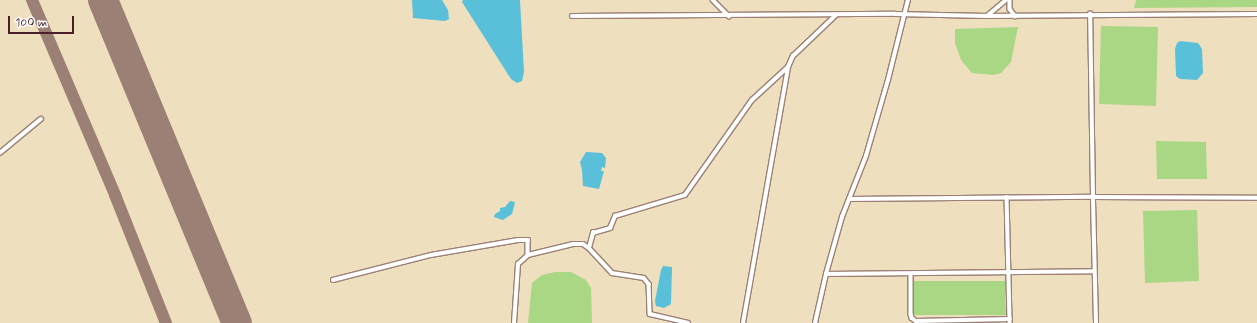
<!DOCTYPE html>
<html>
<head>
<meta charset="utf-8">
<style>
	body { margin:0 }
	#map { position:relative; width:1257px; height:323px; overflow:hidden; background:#eee0bf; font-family:Mynerve,sans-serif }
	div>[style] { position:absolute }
	.green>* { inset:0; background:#aad783 }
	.water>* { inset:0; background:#5abfd8 }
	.taxiway>* { height:12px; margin:-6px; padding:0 6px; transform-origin:6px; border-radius:6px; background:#9c8075 }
	.runway>* { height:30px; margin:-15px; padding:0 15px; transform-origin:15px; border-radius:15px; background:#9c8075 }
	.roads { filter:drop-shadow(1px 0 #9c8075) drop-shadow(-1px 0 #9c8075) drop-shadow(0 1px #9c8075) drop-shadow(0 -1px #9c8075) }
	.street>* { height:3.5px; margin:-1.75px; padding:0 1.75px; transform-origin:1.75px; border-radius:1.75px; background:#fff }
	span { translate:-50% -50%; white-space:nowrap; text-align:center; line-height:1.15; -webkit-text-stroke:3px #fff; paint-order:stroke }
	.scale { position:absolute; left:8px; top:16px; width:66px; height:18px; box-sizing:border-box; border:2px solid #4a1f2b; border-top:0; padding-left:5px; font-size:12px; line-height:14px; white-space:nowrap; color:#4a1f2b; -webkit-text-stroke:3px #fff; paint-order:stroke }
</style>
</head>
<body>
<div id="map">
	<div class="green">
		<i style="clip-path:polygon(1136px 0,1257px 0,1257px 7px,1134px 8px)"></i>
		<i style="clip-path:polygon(1101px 26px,1158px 27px,1156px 106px,1099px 104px)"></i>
		<i style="clip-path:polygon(1018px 27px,1011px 62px,1001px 73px,993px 75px,972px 73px,961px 60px,955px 43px,955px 29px)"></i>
		<i style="clip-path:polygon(1156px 141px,1206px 142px,1207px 179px,1157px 179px)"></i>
		<i style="clip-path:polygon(1197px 210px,1199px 281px,1145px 283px,1143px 211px)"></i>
		<i style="clip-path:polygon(555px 272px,571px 272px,586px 280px,591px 288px,592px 323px,528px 323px,532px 283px,542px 275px)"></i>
		<i style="clip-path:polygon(913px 281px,1005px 281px,1006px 315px,913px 315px)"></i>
	</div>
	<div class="water">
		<i style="clip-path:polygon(412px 0,442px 0,448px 10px,449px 19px,445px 21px,413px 18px)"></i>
		<i style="clip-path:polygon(463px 0,520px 0,524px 72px,522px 81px,517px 83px,511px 79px,462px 2px)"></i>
		<i style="clip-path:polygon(1180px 41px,1198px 43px,1202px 49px,1203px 73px,1197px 80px,1180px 79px,1176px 76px,1175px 49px,1177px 43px)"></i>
		<i style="clip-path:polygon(586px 152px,602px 153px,606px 158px,605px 168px,602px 167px,601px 171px,604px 171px,599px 189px,583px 186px,582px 170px,580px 162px)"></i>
		<i style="clip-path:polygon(510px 201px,515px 202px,512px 214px,503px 220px,494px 217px,495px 214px,500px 211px,500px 208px,505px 207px)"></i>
		<i style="clip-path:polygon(663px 266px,672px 267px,671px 304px,664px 308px,656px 306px,655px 301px,661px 270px)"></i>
	</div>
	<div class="taxiway">
		<i style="left:32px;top:0;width:212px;rotate:66.9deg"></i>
		<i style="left:115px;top:195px;width:138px;rotate:68.3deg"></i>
	</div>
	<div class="runway">
		<i style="left:103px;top:0;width:350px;rotate:67.5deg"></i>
	</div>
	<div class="roads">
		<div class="street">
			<i style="left:713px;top:0;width:23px;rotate:45deg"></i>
			<i style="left:1010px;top:0;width:9px;rotate:90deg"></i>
			<i style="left:1010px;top:9px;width:9px;rotate:54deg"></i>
			<i style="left:572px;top:16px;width:323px;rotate:-0.4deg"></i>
			<i style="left:895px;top:14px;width:92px;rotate:1.2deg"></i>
			<i style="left:987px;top:16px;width:270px;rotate:-0.4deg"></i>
			<i style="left:987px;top:16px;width:25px;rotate:-40deg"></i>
			<i style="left:0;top:153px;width:53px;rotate:-39.7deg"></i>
			<i style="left:1007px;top:197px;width:126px;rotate:88.6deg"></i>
			<i style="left:849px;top:199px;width:244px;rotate:-0.5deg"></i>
			<i style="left:1093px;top:197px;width:183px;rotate:-90.9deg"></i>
			<i style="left:589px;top:248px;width:34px;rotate:47deg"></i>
			<i style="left:612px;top:273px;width:32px;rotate:9deg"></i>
			<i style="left:644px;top:278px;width:8px;rotate:50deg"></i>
			<i style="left:649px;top:284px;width:30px;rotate:88deg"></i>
			<i style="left:650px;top:314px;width:39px;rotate:13deg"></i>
			<i style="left:826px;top:274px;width:268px;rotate:-0.6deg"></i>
			<i style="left:911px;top:274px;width:40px;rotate:90deg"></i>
			<i style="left:911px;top:314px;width:4px;rotate:76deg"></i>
			<i style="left:912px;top:318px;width:5px;rotate:37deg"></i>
			<i style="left:916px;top:321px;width:94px;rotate:-1.2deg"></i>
			<i style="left:333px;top:280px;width:101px;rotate:-14.3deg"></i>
			<i style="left:431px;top:255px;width:88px;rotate:-9.8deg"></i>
			<i style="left:518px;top:240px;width:10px"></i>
			<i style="left:528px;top:240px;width:15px;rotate:90deg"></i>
			<i style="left:528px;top:255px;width:46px;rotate:-13.7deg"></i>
			<i style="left:573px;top:244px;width:10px"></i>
			<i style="left:583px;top:244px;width:7px;rotate:34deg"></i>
			<i style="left:589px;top:248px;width:16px;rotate:-75deg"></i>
			<i style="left:593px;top:233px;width:18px;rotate:-16deg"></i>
			<i style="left:610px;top:228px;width:13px;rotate:-67deg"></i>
			<i style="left:615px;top:216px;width:73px;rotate:-16.7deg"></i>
			<i style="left:685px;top:195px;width:116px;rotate:-54.8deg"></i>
			<i style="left:752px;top:100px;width:49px;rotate:-42.5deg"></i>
			<i style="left:788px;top:67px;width:12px;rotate:-66deg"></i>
			<i style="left:793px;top:56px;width:59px;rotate:-43.6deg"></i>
			<i style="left:514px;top:323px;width:59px;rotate:-86.1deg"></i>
			<i style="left:518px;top:264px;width:13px;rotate:-42deg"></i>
			<i style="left:743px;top:323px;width:259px;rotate:-80deg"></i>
			<i style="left:815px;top:323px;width:50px;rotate:-77.3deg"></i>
			<i style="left:826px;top:274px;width:59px;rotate:-74.3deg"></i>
			<i style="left:842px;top:217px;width:66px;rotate:-68.5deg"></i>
			<i style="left:866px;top:156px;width:79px;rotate:-73.9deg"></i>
			<i style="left:888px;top:80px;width:82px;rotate:-76deg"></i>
			<i style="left:1096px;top:323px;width:126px;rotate:-91.4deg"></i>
			<i style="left:1093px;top:197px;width:164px;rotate:0.3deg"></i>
		</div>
	</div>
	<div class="scale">100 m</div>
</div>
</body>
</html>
